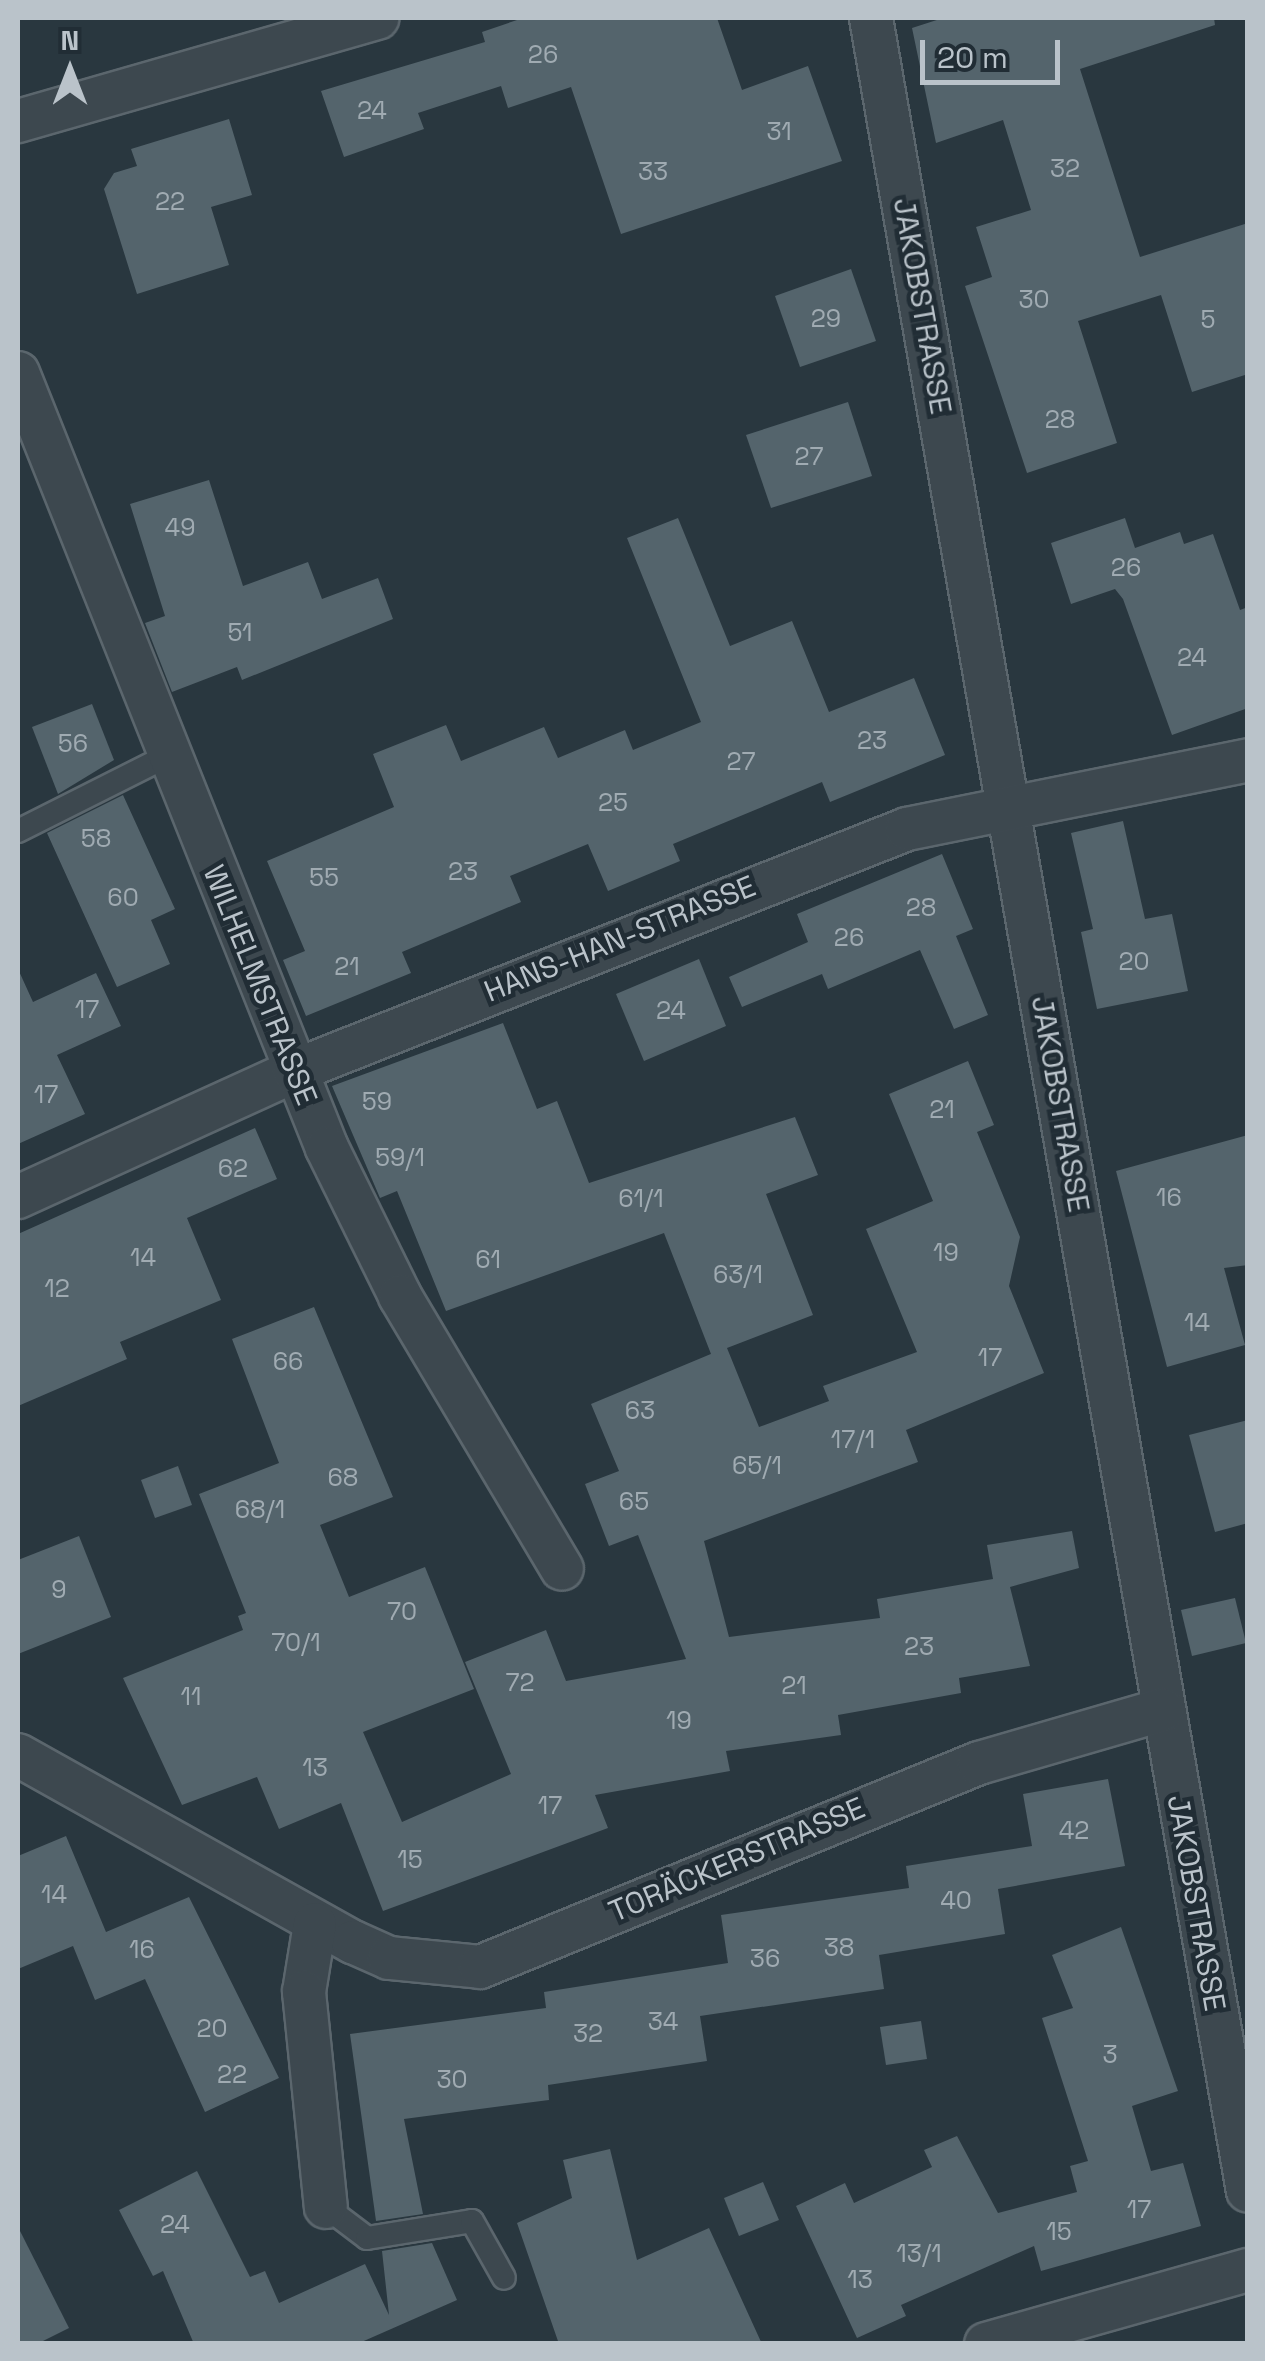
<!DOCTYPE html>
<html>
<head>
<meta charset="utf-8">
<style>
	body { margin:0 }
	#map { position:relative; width:1265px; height:2361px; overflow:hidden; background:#29373f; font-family:"Space Grotesk",sans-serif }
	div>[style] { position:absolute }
	.building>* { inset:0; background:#54646c }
	.roads { filter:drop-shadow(2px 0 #5b666d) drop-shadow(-2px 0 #5b666d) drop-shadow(0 2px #5b666d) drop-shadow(0 -2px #5b666d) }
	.lane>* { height:22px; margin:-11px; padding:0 11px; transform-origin:11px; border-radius:11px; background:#3d484f }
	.street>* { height:42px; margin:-21px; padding:0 21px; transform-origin:21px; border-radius:21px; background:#3d484f }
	span { translate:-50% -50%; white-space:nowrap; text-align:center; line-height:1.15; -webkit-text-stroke:9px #212d35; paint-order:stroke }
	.number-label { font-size:25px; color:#a0abb2 }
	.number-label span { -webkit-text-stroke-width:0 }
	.street-label { font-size:30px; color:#bac3ca }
	.frame { position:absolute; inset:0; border:20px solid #bac3ca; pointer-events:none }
	.north { position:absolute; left:20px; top:20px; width:100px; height:100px; -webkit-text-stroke:8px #212d35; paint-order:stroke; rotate:0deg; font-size:28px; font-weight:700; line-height:40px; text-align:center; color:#bac3ca }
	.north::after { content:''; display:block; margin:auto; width:35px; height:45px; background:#bac3ca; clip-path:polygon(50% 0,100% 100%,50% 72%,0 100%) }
	.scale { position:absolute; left:920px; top:40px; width:140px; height:45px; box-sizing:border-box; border:5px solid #bac3ca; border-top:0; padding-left:12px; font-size:30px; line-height:35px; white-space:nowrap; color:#bac3ca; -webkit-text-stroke:8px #212d35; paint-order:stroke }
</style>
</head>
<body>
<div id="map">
	<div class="building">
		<i style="clip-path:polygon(523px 18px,717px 18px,742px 90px,808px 66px,842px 161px,621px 234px,571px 87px,508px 108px,501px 86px,418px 113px,424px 129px,344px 157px,321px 91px,485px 42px,482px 32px)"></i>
		<i style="clip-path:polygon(943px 18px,1214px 18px,1215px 25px,1080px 69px,1140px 257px,1248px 223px,1248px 374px,1192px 392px,1161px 295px,1078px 321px,1117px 443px,1027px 473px,965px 286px,992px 277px,976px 227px,1031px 210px,1003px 120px,936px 143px,912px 28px)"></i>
		<i style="clip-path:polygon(229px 119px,252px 195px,211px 207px,229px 265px,137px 294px,104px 189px,114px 173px,137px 166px,131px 149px)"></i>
		<i style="clip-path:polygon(851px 269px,876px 341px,800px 367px,775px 296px)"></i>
		<i style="clip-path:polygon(848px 402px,872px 476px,771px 508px,746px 435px)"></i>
		<i style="clip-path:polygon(209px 480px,243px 586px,308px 562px,322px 599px,378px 578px,393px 619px,242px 680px,237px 667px,172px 692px,145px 623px,165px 616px,130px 504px)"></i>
		<i style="clip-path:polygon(678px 518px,730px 646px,792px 621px,829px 712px,914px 678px,945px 755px,830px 802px,822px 782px,673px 844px,680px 861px,608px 891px,588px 844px,510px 876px,521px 902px,402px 952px,411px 973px,306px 1016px,283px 960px,305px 951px,267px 861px,394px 807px,373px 754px,446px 725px,461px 761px,544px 727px,558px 758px,625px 730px,633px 750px,701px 722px,627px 538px)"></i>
		<i style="clip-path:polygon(1125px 518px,1135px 548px,1180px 532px,1184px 544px,1213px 534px,1240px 610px,1248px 607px,1248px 708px,1172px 735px,1123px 599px,1115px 589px,1071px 604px,1051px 543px)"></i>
		<i style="clip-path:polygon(92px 704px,114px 760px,58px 794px,32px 727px)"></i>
		<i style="clip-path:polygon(123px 795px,175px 909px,151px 920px,170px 964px,117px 987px,47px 833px)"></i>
		<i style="clip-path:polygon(1123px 821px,1145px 919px,1172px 914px,1188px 991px,1097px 1009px,1081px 932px,1093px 929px,1071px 833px)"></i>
		<i style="clip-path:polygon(942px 854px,973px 929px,956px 936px,988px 1015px,954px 1029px,920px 950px,828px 989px,822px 974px,742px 1007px,729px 977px,808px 942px,797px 914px)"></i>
		<i style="clip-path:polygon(699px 959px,726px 1026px,644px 1061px,616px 994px)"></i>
		<i style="clip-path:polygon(18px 969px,33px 1002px,96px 973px,121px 1026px,57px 1055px,85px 1114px,18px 1144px)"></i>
		<i style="clip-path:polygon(503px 1023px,537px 1109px,557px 1101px,589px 1183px,795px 1117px,818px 1175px,766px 1194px,813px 1315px,727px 1348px,759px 1427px,829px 1401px,823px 1386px,917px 1352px,866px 1229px,933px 1201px,889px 1094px,968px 1061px,994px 1125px,977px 1132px,1020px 1237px,1009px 1286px,1044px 1373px,906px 1430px,918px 1462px,704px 1541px,729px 1637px,880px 1618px,877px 1599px,993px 1579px,987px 1545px,1072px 1531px,1079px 1568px,1010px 1587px,1030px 1666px,959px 1678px,961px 1693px,838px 1715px,841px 1735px,726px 1751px,730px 1771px,595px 1795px,608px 1828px,383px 1911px,341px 1803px,279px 1829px,257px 1777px,182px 1805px,123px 1678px,243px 1630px,238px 1616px,246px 1613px,199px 1494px,279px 1463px,232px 1339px,314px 1307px,393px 1497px,320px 1525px,349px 1597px,425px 1567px,474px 1689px,363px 1732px,402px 1822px,511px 1774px,465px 1662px,546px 1630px,566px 1681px,686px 1659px,638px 1535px,609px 1546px,585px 1484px,619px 1471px,591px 1404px,718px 1351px,711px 1354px,664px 1233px,446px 1311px,397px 1191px,380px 1198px,332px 1086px)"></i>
		<i style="clip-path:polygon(255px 1128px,277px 1179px,187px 1218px,221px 1300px,120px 1342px,127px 1359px,18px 1406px,18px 1234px)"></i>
		<i style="clip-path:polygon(1248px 1135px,1248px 1265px,1224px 1268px,1245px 1345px,1167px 1367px,1116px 1171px)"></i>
		<i style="clip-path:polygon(1248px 1420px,1248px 1523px,1215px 1532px,1189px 1435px)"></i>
		<i style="clip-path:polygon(178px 1466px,192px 1505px,155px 1518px,141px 1480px)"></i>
		<i style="clip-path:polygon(79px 1536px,111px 1617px,18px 1654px,18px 1560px)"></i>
		<i style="clip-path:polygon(1235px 1598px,1246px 1643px,1192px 1656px,1181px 1610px)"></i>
		<i style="clip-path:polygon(1108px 1779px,1125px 1866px,998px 1889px,1005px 1934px,879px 1955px,884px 1989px,700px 2016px,707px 2061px,548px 2085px,549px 2100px,404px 2119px,423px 2214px,376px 2221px,350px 2034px,546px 2008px,544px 1992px,728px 1963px,721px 1915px,909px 1888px,906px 1866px,1032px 1846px,1023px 1794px)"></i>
		<i style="clip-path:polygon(66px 1836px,106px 1932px,189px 1897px,279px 2078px,205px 2112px,145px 1979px,95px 2000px,73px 1946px,18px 1969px,18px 1856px)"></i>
		<i style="clip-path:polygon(1121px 1927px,1178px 2091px,1132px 2106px,1151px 2171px,1183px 2163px,1201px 2226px,1041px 2271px,1034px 2246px,901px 2305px,906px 2316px,857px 2338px,796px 2206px,845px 2183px,854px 2203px,932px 2167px,924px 2150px,957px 2136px,998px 2213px,1077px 2192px,1070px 2166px,1088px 2161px,1042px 2018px,1073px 2008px,1052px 1955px)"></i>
		<i style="clip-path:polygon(921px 2021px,927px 2059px,886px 2065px,880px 2027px)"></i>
		<i style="clip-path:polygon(610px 2149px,637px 2260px,709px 2228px,762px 2344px,559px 2344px,517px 2223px,572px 2198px,563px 2160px)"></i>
		<i style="clip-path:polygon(197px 2171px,250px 2277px,265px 2271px,279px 2303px,365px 2264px,389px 2315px,382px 2251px,432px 2243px,457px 2300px,357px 2344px,194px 2344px,163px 2271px,153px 2276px,119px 2210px)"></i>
		<i style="clip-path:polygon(763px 2182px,779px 2220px,739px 2236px,724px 2198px)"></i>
		<i style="clip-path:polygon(18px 2227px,69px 2328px,37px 2344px,18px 2344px)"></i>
	</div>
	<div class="roads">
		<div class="lane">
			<i style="left:18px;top:831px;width:165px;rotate:-26.7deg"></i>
			<i style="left:326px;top:2207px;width:51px;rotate:37.1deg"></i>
			<i style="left:367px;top:2238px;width:106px;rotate:-9.2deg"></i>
			<i style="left:472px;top:2221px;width:65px;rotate:60.7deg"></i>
		</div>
		<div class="street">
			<i style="left:871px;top:18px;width:2205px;rotate:80.16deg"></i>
			<i style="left:18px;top:121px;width:374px;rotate:-16deg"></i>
			<i style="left:18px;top:373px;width:834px;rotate:68.26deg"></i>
			<i style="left:327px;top:1148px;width:165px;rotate:63.7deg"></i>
			<i style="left:400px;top:1296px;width:317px;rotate:59.3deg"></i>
			<i style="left:18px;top:1197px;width:303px;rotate:-24.5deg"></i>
			<i style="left:294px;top:1071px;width:659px;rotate:-21.54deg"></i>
			<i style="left:907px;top:829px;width:348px;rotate:-11.4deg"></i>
			<i style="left:18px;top:1755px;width:384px;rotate:29.2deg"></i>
			<i style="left:353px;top:1942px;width:39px;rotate:24deg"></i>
			<i style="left:389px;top:1958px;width:91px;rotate:5.6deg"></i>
			<i style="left:480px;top:1967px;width:539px;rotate:-22.24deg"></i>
			<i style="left:979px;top:1763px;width:191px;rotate:-16.2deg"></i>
			<i style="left:315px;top:1924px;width:69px;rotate:99.2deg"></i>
			<i style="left:304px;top:1992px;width:216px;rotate:84.2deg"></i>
			<i style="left:986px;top:2344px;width:272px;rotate:-15.8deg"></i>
		</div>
	</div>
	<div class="number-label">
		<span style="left:543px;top:54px">26</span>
		<span style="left:372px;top:110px">24</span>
		<span style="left:779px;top:131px">31</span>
		<span style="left:1065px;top:168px">32</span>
		<span style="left:653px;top:171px">33</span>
		<span style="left:170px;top:201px">22</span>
		<span style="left:1034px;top:299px">30</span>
		<span style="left:826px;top:318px">29</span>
		<span style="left:1208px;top:319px">5</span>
		<span style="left:1060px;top:419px">28</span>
		<span style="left:809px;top:456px">27</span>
		<span style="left:180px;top:527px">49</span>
		<span style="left:1126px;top:567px">26</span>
		<span style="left:240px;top:632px">51</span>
		<span style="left:1192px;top:657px">24</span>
		<span style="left:872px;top:740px">23</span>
		<span style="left:73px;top:743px">56</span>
		<span style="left:741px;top:761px">27</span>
		<span style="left:613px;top:802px">25</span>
		<span style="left:96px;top:838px">58</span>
		<span style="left:463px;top:871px">23</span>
		<span style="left:324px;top:877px">55</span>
		<span style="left:123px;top:897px">60</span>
		<span style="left:921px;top:907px">28</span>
		<span style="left:849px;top:937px">26</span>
		<span style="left:1134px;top:961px">20</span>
		<span style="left:347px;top:966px">21</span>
		<span style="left:87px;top:1009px">17</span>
		<span style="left:671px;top:1010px">24</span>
		<span style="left:46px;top:1094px">17</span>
		<span style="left:377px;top:1101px">59</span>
		<span style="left:942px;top:1109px">21</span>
		<span style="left:400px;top:1157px">59/1</span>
		<span style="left:233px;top:1168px">62</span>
		<span style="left:1169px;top:1197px">16</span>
		<span style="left:641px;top:1198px">61/1</span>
		<span style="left:946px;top:1252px">19</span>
		<span style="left:143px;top:1257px">14</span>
		<span style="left:488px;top:1259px">61</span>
		<span style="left:738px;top:1274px">63/1</span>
		<span style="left:57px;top:1288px">12</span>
		<span style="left:1197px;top:1322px">14</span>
		<span style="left:990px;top:1357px">17</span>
		<span style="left:288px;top:1361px">66</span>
		<span style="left:640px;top:1410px">63</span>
		<span style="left:853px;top:1439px">17/1</span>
		<span style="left:757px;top:1465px">65/1</span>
		<span style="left:343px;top:1477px">68</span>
		<span style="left:634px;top:1501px">65</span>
		<span style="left:260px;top:1509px">68/1</span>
		<span style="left:59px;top:1589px">9</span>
		<span style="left:402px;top:1611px">70</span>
		<span style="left:296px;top:1642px">70/1</span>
		<span style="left:919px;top:1646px">23</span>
		<span style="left:520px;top:1682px">72</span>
		<span style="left:794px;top:1685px">21</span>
		<span style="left:191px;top:1696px">11</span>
		<span style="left:679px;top:1720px">19</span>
		<span style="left:315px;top:1767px">13</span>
		<span style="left:550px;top:1805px">17</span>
		<span style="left:1074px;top:1830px">42</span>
		<span style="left:410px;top:1859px">15</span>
		<span style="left:54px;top:1894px">14</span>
		<span style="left:956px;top:1900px">40</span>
		<span style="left:839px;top:1947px">38</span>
		<span style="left:142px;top:1949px">16</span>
		<span style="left:765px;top:1958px">36</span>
		<span style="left:663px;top:2021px">34</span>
		<span style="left:212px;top:2028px">20</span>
		<span style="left:588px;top:2033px">32</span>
		<span style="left:1110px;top:2054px">3</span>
		<span style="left:232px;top:2074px">22</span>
		<span style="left:452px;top:2079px">30</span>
		<span style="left:1139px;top:2209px">17</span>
		<span style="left:175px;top:2224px">24</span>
		<span style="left:1059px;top:2231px">15</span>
		<span style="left:919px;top:2253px">13/1</span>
		<span style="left:860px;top:2279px">13</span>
	</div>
	<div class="street-label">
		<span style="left:922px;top:306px;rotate:80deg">JAKOBSTRASSE</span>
		<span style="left:620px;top:939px;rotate:-22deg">HANS-HAN-STRASSE</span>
		<span style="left:260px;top:985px;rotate:68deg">WILHELMSTRASSE</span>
		<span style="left:1060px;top:1104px;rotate:80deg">JAKOBSTRASSE</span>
		<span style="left:737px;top:1860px;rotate:-23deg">TORÄCKERSTRASSE</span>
		<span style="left:1196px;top:1903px;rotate:80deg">JAKOBSTRASSE</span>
	</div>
	<div class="frame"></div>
	<div class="north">N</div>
	<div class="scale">20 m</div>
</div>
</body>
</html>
